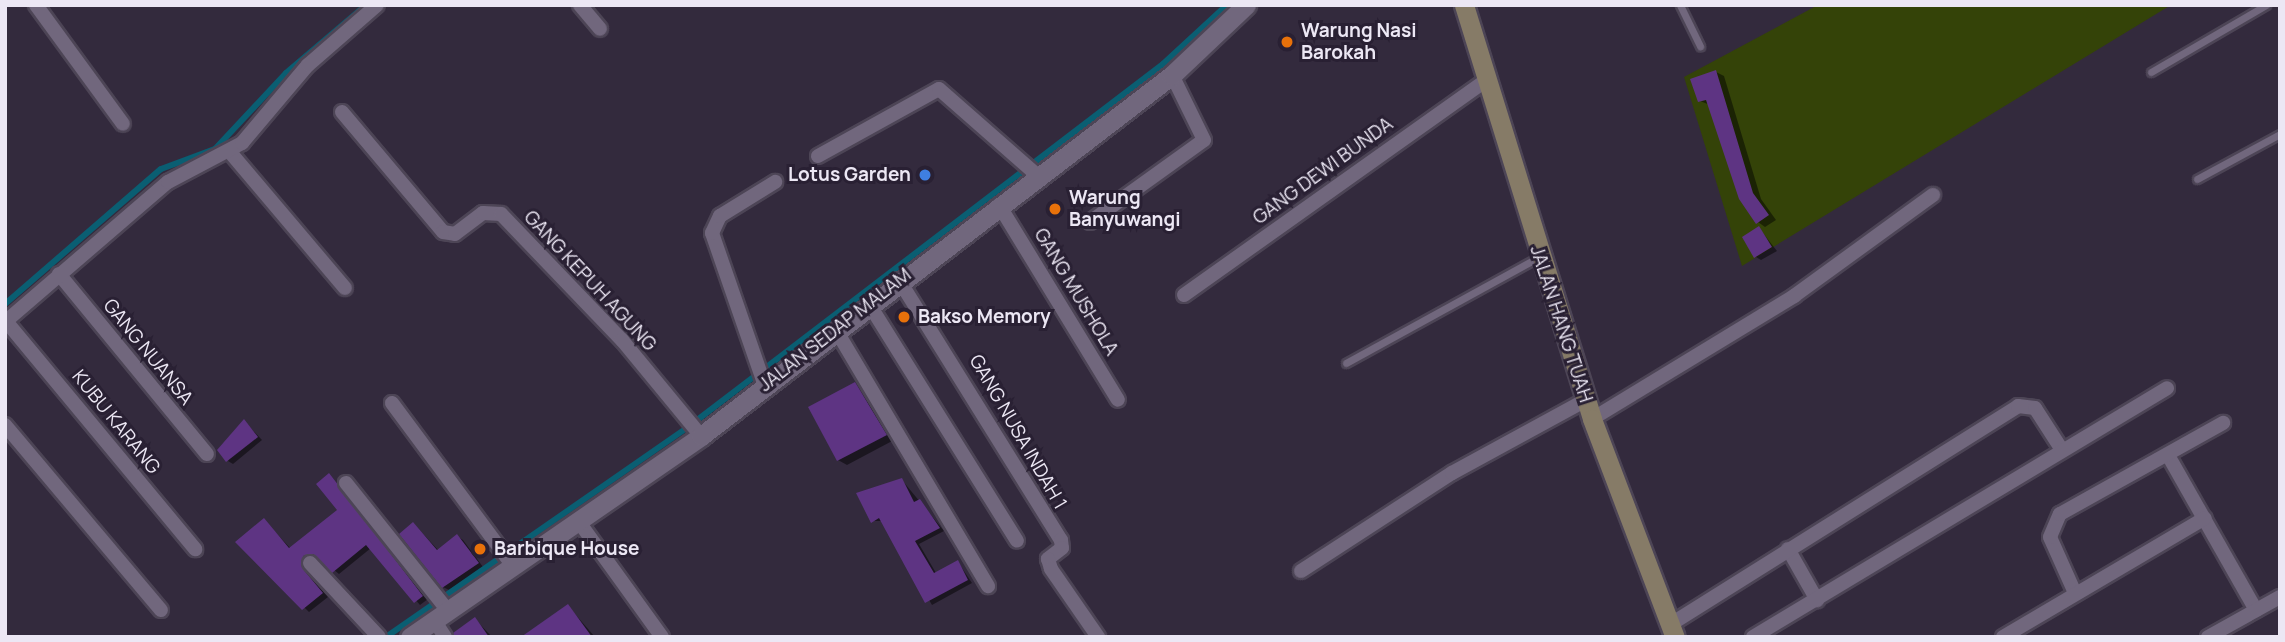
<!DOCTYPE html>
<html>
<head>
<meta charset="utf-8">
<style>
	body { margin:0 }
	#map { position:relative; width:2285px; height:642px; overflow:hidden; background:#332a3d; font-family:Manrope,sans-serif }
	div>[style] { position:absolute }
	.green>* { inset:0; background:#344308 }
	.shadow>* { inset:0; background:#0007 }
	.stream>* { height:6px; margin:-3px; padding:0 3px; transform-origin:3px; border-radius:3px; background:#0a5e72 }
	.building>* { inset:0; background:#5e3483 }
	.roads { filter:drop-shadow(2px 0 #4d4556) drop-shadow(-2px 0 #4d4556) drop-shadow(0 2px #4d4556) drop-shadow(0 -2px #4d4556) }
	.service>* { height:7px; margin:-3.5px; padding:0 3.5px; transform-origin:3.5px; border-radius:3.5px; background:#71677d }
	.minor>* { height:14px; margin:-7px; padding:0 7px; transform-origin:7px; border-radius:7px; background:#71677d }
	.tertiary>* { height:19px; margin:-9.5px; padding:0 9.5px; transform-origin:9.5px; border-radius:9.5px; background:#71677d }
	.secondary>* { height:19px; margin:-9.5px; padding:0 9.5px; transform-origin:9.5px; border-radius:9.5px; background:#867b67 }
	.dots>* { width:19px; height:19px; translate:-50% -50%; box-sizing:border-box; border:4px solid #292033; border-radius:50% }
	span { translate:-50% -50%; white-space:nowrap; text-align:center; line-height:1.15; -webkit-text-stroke:6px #292033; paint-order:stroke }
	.poi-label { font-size:19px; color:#ece7f4; font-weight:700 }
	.left { translate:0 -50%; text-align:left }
	.right { translate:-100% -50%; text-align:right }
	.street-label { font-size:19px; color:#ece7f4 }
	.frame { position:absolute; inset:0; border:7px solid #ece7f4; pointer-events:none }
</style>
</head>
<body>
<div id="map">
	<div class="green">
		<i style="clip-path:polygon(1818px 5px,2171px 5px,1742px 266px,1684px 77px)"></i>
	</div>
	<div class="shadow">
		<i style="clip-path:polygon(1716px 72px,1724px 76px,1761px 199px,1776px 220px,1765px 227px,1758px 222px,1710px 105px,1700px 101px)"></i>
		<i style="clip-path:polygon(1759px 228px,1777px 251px,1761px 260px,1756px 257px)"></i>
		<i style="clip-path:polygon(855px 384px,894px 440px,847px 465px,838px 460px)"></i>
		<i style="clip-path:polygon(244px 421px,262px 440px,233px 464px,228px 461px)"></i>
		<i style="clip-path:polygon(329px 475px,428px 599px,420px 605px,371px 548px,339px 574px,318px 557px,308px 559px,308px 574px,328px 597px,309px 612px,238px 542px,264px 520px,291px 549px,340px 510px)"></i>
		<i style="clip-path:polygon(902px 480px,944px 531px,919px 544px,936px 573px,958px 562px,972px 583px,932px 605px,883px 521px,872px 521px)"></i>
		<i style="clip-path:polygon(414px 524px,439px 551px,457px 536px,463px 540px,483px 567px,449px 590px,443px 587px)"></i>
		<i style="clip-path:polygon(568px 606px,595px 637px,524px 637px)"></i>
		<i style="clip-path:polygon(475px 619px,492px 637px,459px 637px)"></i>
	</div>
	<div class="stream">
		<i style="left:5px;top:304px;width:206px;rotate:-40.9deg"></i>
		<i style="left:161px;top:169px;width:58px;rotate:-20.3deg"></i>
		<i style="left:215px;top:149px;width:104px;rotate:-46.9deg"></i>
		<i style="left:286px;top:73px;width:105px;rotate:-40.4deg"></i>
		<i style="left:386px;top:637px;width:373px;rotate:-34.8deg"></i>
		<i style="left:692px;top:424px;width:593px;rotate:-37.39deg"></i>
		<i style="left:1163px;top:64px;width:87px;rotate:-42.7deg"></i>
	</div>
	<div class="building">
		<i style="clip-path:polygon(1716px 70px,1753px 193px,1769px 215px,1756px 224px,1739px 199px,1706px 100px,1698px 102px,1690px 79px)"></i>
		<i style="clip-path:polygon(1759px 226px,1772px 247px,1754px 258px,1742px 237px)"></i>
		<i style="clip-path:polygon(855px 382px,887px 435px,837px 461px,808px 407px)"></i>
		<i style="clip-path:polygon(244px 419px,258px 437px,226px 462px,217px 450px)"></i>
		<i style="clip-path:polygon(329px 473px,423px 596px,414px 603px,366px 545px,332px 573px,313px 554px,303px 556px,303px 569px,323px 593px,302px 610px,235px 542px,264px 518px,289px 548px,337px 510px,316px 484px)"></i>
		<i style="clip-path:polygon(902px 478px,914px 502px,920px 499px,940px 528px,915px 541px,934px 573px,958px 560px,968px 580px,925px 603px,879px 518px,871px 523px,856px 493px)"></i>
		<i style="clip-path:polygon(413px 522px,437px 550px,457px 534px,479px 563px,442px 588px,399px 534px)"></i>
		<i style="clip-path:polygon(568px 604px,592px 637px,521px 637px)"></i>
		<i style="clip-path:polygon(475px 617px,489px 637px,455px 637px,453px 633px)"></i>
	</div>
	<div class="roads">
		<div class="service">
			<i style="left:1680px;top:5px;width:46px;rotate:64deg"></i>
			<i style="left:2151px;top:72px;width:133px;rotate:-30.2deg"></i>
			<i style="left:2197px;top:179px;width:94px;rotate:-28.5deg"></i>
			<i style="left:1346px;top:363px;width:220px;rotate:-28.8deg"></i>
		</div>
		<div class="minor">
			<i style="left:36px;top:5px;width:147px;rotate:53.8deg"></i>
			<i style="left:580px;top:5px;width:31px;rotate:50deg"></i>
			<i style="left:342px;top:112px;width:157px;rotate:49.9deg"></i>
			<i style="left:443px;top:232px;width:12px;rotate:9deg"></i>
			<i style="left:455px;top:234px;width:35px;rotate:-37deg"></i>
			<i style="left:483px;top:213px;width:18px;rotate:3deg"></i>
			<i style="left:501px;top:214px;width:175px;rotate:46.2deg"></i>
			<i style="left:622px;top:340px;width:124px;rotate:50.5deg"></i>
			<i style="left:230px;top:152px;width:178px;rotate:49.8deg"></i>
			<i style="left:818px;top:156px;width:138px;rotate:-29deg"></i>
			<i style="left:939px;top:89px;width:130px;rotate:41.3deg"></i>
			<i style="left:999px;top:205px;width:228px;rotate:58.6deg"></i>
			<i style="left:1090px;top:222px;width:140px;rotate:-35.7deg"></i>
			<i style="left:1204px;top:140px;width:72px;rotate:-116.2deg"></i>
			<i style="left:59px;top:274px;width:233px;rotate:50.6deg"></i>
			<i style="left:899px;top:280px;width:306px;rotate:58.1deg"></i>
			<i style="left:1061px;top:540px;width:8px;rotate:83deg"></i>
			<i style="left:1062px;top:548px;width:18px;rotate:142deg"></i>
			<i style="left:1048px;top:559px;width:10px;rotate:73deg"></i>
			<i style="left:1051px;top:569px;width:83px;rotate:55.3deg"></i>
			<i style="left:1184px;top:295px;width:372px;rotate:-35.4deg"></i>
			<i style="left:869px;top:304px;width:279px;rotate:58deg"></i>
			<i style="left:5px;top:320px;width:298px;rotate:50.3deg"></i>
			<i style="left:5px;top:322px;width:215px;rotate:-40.7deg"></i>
			<i style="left:168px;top:182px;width:84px;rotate:-27.8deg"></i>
			<i style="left:242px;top:143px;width:102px;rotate:-49.8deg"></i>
			<i style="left:308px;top:65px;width:91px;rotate:-41deg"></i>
			<i style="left:836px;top:330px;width:298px;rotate:59.3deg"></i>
			<i style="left:765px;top:386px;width:162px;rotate:-109.1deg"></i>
			<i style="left:712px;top:233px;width:19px;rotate:-65deg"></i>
			<i style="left:720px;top:216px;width:65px;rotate:-31.7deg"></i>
			<i style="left:392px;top:403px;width:204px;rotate:53.4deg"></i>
			<i style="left:1592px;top:419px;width:237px;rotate:-31.3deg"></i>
			<i style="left:1794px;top:296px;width:172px;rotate:-36deg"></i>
			<i style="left:5px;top:425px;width:242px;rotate:49.9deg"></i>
			<i style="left:2169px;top:457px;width:176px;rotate:60.4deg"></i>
			<i style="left:346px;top:483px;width:164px;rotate:51.4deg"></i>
			<i style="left:579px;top:522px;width:142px;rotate:54.2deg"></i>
			<i style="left:1788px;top:549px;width:59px;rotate:60.4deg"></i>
			<i style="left:310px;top:563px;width:101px;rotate:47deg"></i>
			<i style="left:1301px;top:571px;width:180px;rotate:-33deg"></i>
			<i style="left:1452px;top:473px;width:153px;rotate:-28.6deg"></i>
			<i style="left:2075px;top:593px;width:61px;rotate:-114.1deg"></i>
			<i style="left:2050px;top:537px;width:25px;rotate:-67deg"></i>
			<i style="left:2060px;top:514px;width:187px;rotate:-29.2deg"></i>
			<i style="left:434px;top:620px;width:20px;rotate:57deg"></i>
			<i style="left:1671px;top:624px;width:410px;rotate:-32.1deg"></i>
			<i style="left:2018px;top:406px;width:17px;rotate:7deg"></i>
			<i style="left:2035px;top:408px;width:50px;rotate:57.3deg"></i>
			<i style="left:1753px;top:637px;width:483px;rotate:-31deg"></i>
			<i style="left:2003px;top:637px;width:234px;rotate:-30.5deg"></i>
			<i style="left:2208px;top:637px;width:82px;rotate:-29.1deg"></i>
		</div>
		<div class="tertiary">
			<i style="left:410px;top:637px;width:354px;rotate:-34.6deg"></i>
			<i style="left:701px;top:436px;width:593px;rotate:-37.47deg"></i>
			<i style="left:1172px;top:75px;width:102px;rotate:-43.4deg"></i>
		</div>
		<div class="secondary">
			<i style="left:1464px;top:5px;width:433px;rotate:72.8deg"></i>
			<i style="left:1592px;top:419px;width:233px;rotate:69.2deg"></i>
		</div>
	</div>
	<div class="dots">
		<i style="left:1287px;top:42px;background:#e8710a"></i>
		<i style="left:925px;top:175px;background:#3f7fe0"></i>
		<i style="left:1055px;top:209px;background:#e8710a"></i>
		<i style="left:904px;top:317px;background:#e8710a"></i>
		<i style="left:480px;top:549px;background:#e8710a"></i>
	</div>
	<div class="poi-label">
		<span class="left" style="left:1301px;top:42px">Warung Nasi<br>Barokah</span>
		<span class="right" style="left:911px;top:175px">Lotus Garden</span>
		<span class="left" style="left:1069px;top:209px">Warung<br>Banyuwangi</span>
		<span class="left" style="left:918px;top:317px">Bakso Memory</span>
		<span class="left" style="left:494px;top:549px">Barbique House</span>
	</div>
	<div class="street-label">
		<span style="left:1323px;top:171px;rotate:-36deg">GANG DEWI BUNDA</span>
		<span style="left:590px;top:281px;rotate:47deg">GANG KEPUH AGUNG</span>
		<span style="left:1076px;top:292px;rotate:59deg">GANG MUSHOLA</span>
		<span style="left:1561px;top:324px;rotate:72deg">JALAN HANG TUAH</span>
		<span style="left:835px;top:330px;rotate:-38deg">JALAN SEDAP MALAM</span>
		<span style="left:148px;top:352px;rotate:51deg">GANG NUANSA</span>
		<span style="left:116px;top:422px;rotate:51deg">KUBU KARANG</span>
		<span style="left:1018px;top:432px;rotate:60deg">GANG NUSA INDAH 1</span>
	</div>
	<div class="frame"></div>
</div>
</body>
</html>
